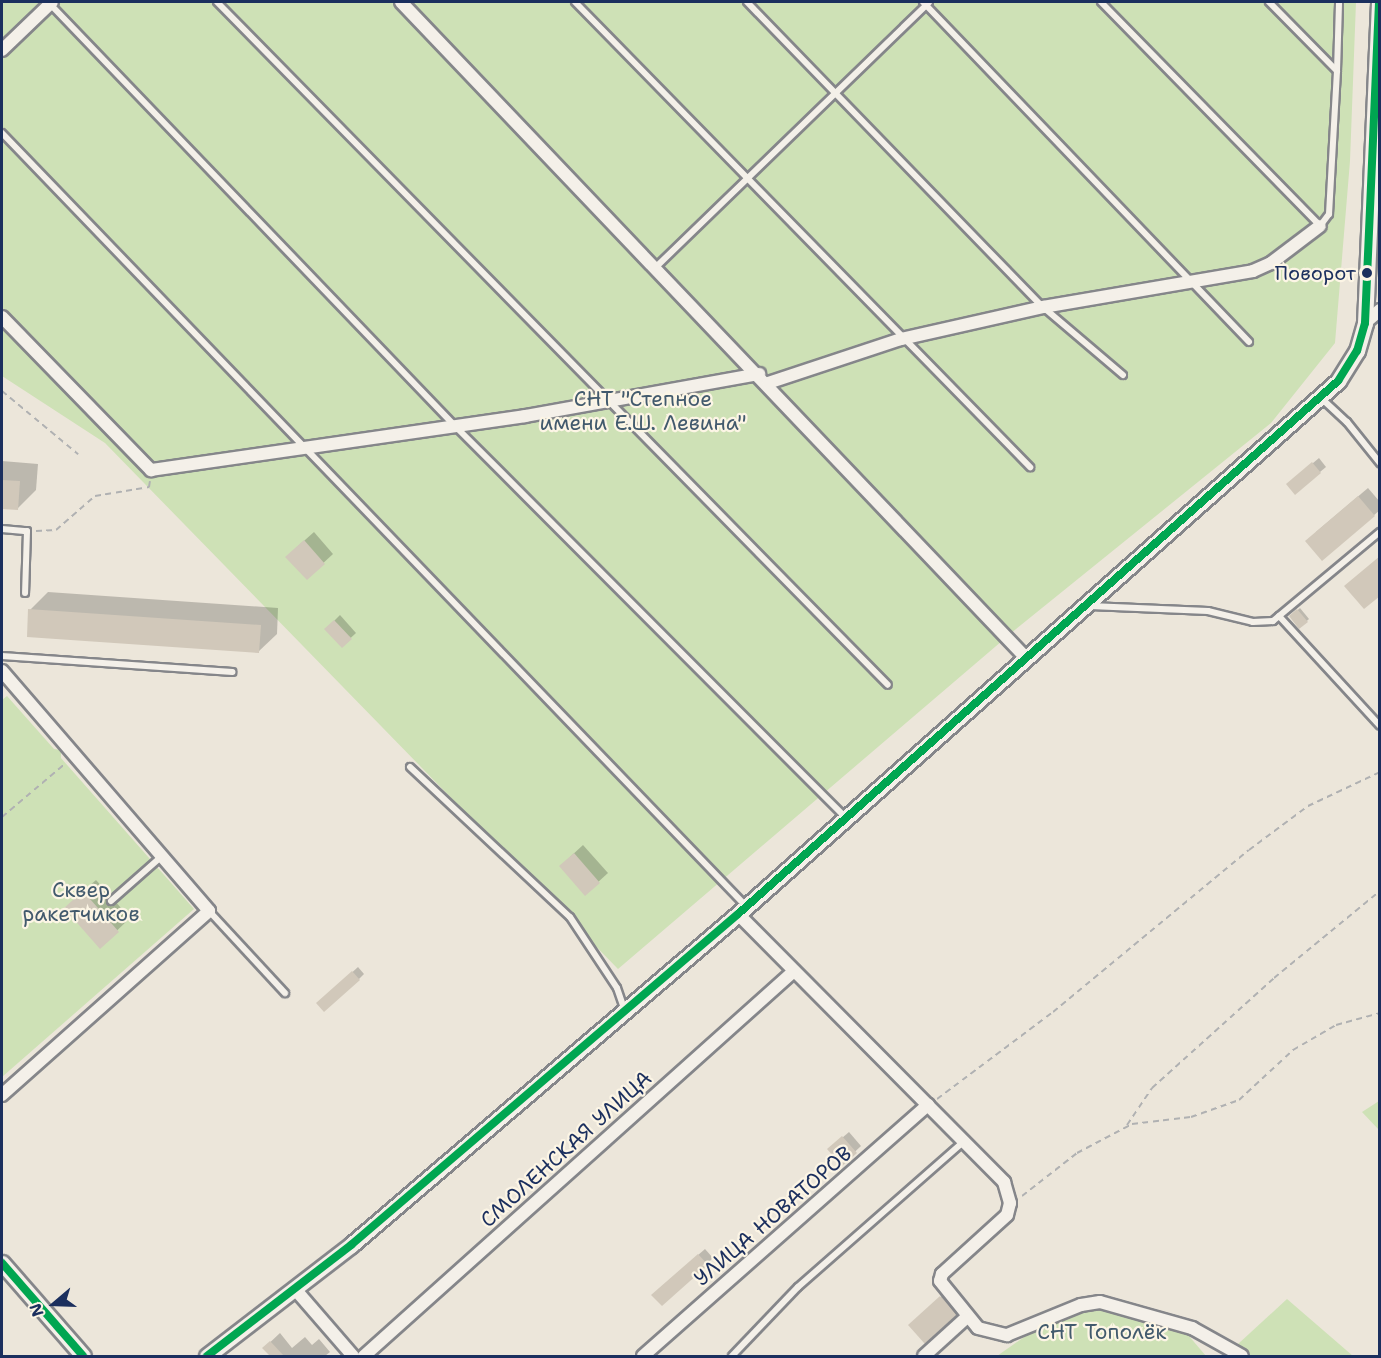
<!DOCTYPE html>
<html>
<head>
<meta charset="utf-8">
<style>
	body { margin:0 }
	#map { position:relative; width:1381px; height:1358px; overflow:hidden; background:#ece6da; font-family:"Shantell Sans",sans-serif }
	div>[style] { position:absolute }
	.green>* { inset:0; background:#cee1b6 }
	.shadow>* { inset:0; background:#0003 }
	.building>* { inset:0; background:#d1c8ba }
	.path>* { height:2px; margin-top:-1px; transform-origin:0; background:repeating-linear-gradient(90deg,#b0b1b2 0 6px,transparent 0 10.5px) }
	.roads { filter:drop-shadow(2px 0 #85868a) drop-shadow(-2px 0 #85868a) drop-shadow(0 2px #85868a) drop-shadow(0 -2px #85868a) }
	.service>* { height:6px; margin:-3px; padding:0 3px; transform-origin:3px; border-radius:3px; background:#f4f0e9 }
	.minor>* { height:12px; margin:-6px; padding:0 6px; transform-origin:6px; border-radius:6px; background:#f4f0e9 }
	.tertiary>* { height:15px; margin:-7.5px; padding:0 7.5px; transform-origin:7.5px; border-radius:7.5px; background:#f4f0e9 }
	.bus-1>* { height:8px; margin:-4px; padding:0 4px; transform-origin:4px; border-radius:4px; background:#00a651 }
	.dots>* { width:16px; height:16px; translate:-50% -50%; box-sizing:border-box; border:3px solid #fcf5e5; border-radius:50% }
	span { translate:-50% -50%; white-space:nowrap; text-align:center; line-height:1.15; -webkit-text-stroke:4.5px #fcf5e5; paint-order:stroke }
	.bus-label { font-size:20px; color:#1b2f5e }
	.right { translate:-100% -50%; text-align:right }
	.park-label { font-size:21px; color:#425a6d }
	.street-label { font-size:21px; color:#1b2f5e }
	.frame { position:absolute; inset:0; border:3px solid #1b2f5e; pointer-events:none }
	.north { position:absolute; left:24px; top:1274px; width:60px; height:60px; -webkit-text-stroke:4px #fcf5e5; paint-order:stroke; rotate:251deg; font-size:16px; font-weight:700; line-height:24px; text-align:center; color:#1b2f5e }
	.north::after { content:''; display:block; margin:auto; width:21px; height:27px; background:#1b2f5e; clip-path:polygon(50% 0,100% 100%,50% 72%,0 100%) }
</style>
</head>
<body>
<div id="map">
	<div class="green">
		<i style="clip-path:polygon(2px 2px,1356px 2px,1350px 161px,1335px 343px,1271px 423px,1016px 629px,618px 969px,105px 443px,2px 376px)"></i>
		<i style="clip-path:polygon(7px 696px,54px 749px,61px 750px,61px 758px,194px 909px,2px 1077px,2px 700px)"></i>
		<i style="clip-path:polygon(1379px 1101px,1379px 1130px,1362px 1112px)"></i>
		<i style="clip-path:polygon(1287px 1299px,1353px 1356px,1225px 1356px)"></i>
		<i style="clip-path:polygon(1101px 1305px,1183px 1329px,1206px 1356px,997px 1356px,1030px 1333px)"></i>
	</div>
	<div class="shadow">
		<i style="clip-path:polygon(1319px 458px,1326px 467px,1320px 472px,1294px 479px)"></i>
		<i style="clip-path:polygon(2px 461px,38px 464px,36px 490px,18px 508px,2px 507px)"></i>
		<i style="clip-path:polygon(1368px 488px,1380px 502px,1380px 510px,1323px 559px,1316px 532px)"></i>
		<i style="clip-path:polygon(314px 532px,333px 554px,307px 578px,296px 548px)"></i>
		<i style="clip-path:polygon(48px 592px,278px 608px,277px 634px,258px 652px,30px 610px)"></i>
		<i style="clip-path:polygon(1300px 608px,1309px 619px,1300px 627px,1291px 616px)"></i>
		<i style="clip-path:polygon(340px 615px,356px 633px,342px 646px,326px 629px)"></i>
		<i style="clip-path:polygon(583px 845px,608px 873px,585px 894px,570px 857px)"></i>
		<i style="clip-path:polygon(96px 880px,130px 918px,100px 947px,78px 896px)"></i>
		<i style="clip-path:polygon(358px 967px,364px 974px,359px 979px,324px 998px)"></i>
		<i style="clip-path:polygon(849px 1132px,861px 1146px,842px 1164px,835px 1144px)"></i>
		<i style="clip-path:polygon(705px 1249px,713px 1258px,662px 1304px,659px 1289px)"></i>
		<i style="clip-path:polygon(950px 1289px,964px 1305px,956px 1314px,919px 1316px)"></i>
		<i style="clip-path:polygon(280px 1333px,292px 1348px,305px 1337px,312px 1345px,319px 1339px,330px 1352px,325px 1356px,272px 1356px,264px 1348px)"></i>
	</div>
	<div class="building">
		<i style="clip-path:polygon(1312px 462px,1321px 473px,1295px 495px,1286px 484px)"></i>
		<i style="clip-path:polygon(2px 480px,20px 481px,18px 510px,2px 509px)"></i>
		<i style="clip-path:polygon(1358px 496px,1375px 516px,1322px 561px,1305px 541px)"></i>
		<i style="clip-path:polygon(304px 540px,325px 564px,307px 580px,285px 557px)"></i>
		<i style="clip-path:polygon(1380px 556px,1380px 596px,1364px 609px,1344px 586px)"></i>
		<i style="clip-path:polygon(28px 609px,261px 625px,259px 653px,27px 637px)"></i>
		<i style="clip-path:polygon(1297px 609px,1308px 622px,1299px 629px,1289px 616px)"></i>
		<i style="clip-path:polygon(334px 620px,352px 639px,342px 648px,324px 629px)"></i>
		<i style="clip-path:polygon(574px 853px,600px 883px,585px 896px,559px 866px)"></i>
		<i style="clip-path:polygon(83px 891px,119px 932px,100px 949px,64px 908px)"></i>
		<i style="clip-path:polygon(352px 971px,360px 980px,324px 1012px,316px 1003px)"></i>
		<i style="clip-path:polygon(842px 1136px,857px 1153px,842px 1166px,827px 1149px)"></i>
		<i style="clip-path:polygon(698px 1254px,708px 1265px,662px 1306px,651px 1295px)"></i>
		<i style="clip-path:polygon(940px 1296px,957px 1315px,925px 1344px,908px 1325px)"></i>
		<i style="clip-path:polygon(270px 1341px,284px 1356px,270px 1356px,262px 1348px)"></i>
	</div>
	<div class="path">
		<i style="left:2px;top:391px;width:99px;rotate:39.7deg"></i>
		<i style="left:36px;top:531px;width:20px;rotate:-3deg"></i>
		<i style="left:56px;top:530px;width:52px;rotate:-41.1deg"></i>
		<i style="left:95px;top:496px;width:55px;rotate:-9.5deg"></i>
		<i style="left:149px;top:487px;width:6px;rotate:-81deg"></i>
		<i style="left:2px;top:817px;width:84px;rotate:-40.2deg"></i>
		<i style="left:937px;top:1099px;width:145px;rotate:-36.9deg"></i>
		<i style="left:1053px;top:1012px;width:254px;rotate:-39.6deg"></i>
		<i style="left:1249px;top:850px;width:74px;rotate:-36.7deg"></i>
		<i style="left:1308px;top:806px;width:80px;rotate:-25.3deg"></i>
		<i style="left:1127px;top:1125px;width:45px;rotate:-56deg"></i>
		<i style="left:1152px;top:1088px;width:164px;rotate:-42deg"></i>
		<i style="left:1274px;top:978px;width:137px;rotate:-39.4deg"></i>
		<i style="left:1022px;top:1196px;width:70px;rotate:-38deg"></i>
		<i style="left:1077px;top:1153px;width:62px;rotate:-27.8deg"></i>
		<i style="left:1132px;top:1124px;width:59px;rotate:-6.8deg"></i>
		<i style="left:1191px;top:1117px;width:51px;rotate:-19.5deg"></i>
		<i style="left:1239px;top:1100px;width:74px;rotate:-42.8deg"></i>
		<i style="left:1293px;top:1050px;width:50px;rotate:-30.2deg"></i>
		<i style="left:1336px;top:1025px;width:46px;rotate:-15.3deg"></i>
	</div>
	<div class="roads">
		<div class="service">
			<i style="left:217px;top:2px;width:957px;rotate:45.51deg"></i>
			<i style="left:575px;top:2px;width:651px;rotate:45.62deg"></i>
			<i style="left:747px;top:2px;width:425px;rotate:45.9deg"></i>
			<i style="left:1043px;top:307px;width:105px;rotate:40.4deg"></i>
			<i style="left:923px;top:2px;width:471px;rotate:46.2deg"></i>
			<i style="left:1101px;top:2px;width:313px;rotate:45.6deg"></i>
			<i style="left:1320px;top:226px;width:15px;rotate:-53deg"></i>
			<i style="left:1329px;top:214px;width:143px;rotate:-86.8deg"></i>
			<i style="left:1337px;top:71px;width:97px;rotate:-134.6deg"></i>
			<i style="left:50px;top:4px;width:583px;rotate:46.18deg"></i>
			<i style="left:454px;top:425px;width:555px;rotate:45.07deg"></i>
			<i style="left:1337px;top:71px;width:69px;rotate:-88.3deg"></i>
			<i style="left:2px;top:133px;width:1073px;rotate:46.1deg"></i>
			<i style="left:656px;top:267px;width:380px;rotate:-44.1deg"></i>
			<i style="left:1320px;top:397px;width:37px;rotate:43deg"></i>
			<i style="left:1347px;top:422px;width:53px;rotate:51.2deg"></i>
			<i style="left:2px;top:529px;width:25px;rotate:5deg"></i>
			<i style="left:27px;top:531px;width:62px;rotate:91.8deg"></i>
			<i style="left:1090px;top:606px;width:118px;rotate:2.4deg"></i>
			<i style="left:1208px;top:611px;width:46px;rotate:13.7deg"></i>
			<i style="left:1253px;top:622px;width:20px;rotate:-3deg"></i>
			<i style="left:1273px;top:621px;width:139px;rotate:-39.8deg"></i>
			<i style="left:1279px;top:616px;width:149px;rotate:47.4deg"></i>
			<i style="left:2px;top:656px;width:231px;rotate:4deg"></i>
			<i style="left:410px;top:767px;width:219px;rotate:43.2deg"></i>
			<i style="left:570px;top:917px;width:85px;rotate:56.5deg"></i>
			<i style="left:617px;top:988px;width:21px;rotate:71deg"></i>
			<i style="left:111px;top:901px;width:68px;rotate:-41.4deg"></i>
			<i style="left:209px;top:911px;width:112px;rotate:47.2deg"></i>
			<i style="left:732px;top:1356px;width:95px;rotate:-46.3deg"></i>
			<i style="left:798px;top:1287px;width:221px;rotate:-41.3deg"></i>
		</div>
		<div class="minor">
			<i style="left:401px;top:2px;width:907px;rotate:46.38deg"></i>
			<i style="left:2px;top:50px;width:69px;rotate:-43.8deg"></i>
			<i style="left:2px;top:317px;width:214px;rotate:45.8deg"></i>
			<i style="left:151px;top:470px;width:378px;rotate:-8.2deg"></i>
			<i style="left:525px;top:416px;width:238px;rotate:-10.2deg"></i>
			<i style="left:1365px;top:323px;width:20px;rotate:-41deg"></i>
			<i style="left:768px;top:383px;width:140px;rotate:-18.3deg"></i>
			<i style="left:901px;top:339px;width:146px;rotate:-12.7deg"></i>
			<i style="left:1043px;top:307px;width:213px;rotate:-9.7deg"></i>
			<i style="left:1253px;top:271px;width:20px;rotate:-24deg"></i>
			<i style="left:1271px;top:263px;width:61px;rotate:-37.1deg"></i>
			<i style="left:2px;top:671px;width:317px;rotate:49.2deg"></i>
			<i style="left:209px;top:911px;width:277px;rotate:138.4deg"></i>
			<i style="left:738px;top:914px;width:378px;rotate:45.2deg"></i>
			<i style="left:1004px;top:1182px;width:22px;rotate:74deg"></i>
			<i style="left:1010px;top:1203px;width:12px;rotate:104deg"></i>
			<i style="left:1007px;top:1215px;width:88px;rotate:137.8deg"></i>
			<i style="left:942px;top:1274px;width:7px;rotate:106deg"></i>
			<i style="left:940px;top:1281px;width:60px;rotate:51deg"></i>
			<i style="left:978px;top:1328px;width:30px;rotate:14deg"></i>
			<i style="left:1007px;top:1335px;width:80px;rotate:-22.1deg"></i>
			<i style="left:1081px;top:1305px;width:19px;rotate:-9deg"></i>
			<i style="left:1100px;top:1302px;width:96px;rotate:15.8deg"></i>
			<i style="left:1192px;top:1328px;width:57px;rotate:29.2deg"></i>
			<i style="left:295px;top:1289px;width:89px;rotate:49.1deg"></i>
			<i style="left:364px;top:1356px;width:577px;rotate:-41.84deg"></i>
			<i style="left:643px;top:1356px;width:380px;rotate:-41.4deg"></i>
			<i style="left:924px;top:1356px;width:58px;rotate:-42.2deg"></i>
		</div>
		<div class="tertiary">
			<i style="left:2px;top:1263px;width:123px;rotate:48.9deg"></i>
			<i style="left:207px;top:1356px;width:182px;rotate:-37.6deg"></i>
			<i style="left:351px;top:1245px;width:509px;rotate:-40.54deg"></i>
			<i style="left:738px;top:914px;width:803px;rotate:-41.62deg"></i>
			<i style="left:1338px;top:381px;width:36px;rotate:-58deg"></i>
			<i style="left:1357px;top:351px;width:29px;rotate:-74deg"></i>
			<i style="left:1365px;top:323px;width:321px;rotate:-87.5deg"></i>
		</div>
	</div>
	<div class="bus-1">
		<i style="left:2px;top:1263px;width:123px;rotate:48.9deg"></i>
		<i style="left:207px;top:1356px;width:182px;rotate:-37.6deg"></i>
		<i style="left:351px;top:1245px;width:509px;rotate:-40.54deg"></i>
		<i style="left:738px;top:914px;width:803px;rotate:-41.62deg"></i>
		<i style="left:1338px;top:381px;width:36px;rotate:-58deg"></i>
		<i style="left:1357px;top:351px;width:29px;rotate:-74deg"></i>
		<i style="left:1365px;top:323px;width:321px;rotate:-87.5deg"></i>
	</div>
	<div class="dots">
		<i style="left:1367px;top:273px;background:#1b2f5e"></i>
	</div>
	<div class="bus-label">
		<span class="right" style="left:1356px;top:273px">Поворот</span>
	</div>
	<div class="park-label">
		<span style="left:643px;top:411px">СНТ "Степное<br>имени Е.Ш. Левина"</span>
		<span style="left:81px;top:902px">Сквер<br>ракетчиков</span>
		<span style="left:1102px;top:1332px">СНТ Тополёк</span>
	</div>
	<div class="street-label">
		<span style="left:566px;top:1149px;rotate:-42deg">СМОЛЕНСКАЯ УЛИЦА</span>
		<span style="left:773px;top:1216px;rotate:-41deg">УЛИЦА НОВАТОРОВ</span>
	</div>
	<div class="frame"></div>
	<div class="north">N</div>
</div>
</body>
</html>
